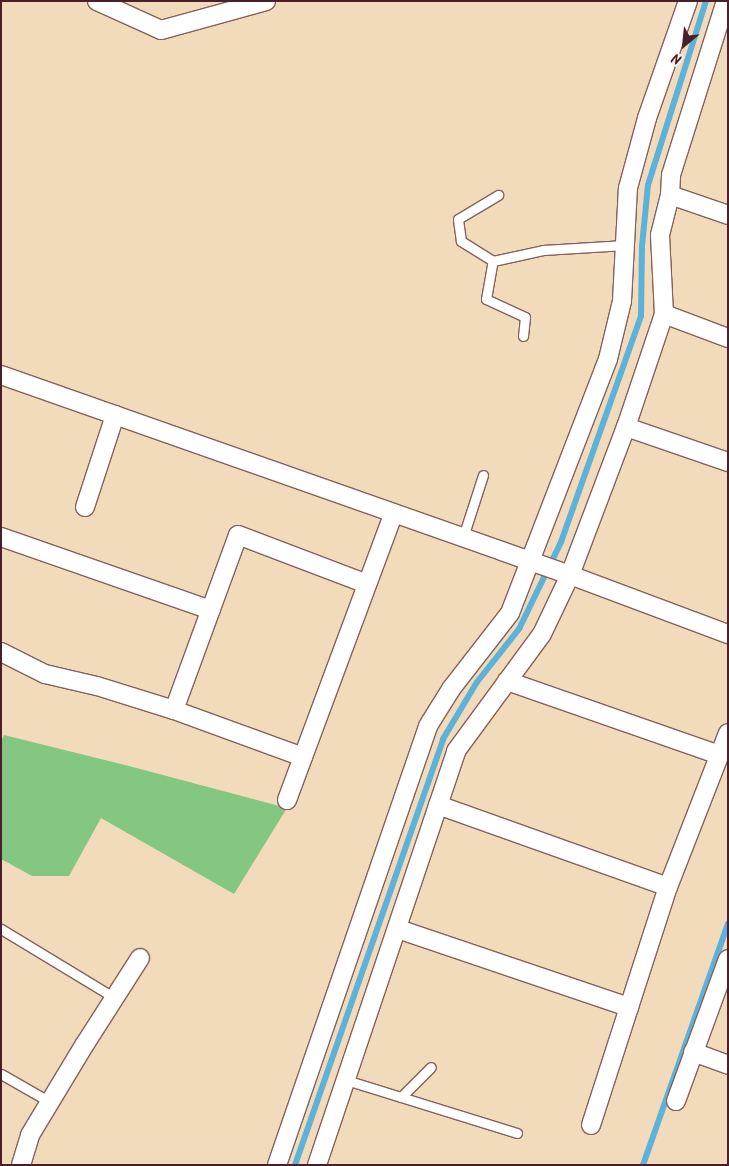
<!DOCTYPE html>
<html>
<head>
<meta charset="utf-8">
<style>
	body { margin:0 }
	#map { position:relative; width:729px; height:1166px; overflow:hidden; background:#f1dbba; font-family:Kalam,sans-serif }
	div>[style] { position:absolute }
	.green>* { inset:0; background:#84c781 }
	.stream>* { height:6px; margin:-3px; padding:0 3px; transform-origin:3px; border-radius:3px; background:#5cb2d8 }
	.roads { filter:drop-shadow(1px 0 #84615d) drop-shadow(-1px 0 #84615d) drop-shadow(0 1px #84615d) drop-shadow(0 -1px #84615d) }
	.service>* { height:9px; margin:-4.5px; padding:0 4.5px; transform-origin:4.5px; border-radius:4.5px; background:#fff }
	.minor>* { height:18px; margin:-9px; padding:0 9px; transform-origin:9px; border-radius:9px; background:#fff }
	span { translate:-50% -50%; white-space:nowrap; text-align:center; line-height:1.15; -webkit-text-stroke:4px #f7f3e8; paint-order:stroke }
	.frame { position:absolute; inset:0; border:2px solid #4a1f2b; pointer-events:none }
	.north { position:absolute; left:659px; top:20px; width:50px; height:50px; -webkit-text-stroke:4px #f7f3e8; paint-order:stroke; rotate:208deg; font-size:14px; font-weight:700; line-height:20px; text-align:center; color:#4a1f2b }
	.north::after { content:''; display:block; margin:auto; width:18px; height:22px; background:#4a1f2b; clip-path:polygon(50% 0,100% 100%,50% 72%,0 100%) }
</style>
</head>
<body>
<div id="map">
	<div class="green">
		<i style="clip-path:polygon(4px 735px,129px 766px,287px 808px,234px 894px,101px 818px,69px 876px,32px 876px,1px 859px,1px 741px)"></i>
	</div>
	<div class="stream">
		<i style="left:295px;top:1165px;width:451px;rotate:-70.8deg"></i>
		<i style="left:443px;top:739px;width:66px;rotate:-59.2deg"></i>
		<i style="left:477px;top:682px;width:68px;rotate:-51.6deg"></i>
		<i style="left:519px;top:629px;width:97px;rotate:-64.2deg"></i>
		<i style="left:561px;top:542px;width:240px;rotate:-70.5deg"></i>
		<i style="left:641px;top:316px;width:70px;rotate:-89.2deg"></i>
		<i style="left:642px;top:246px;width:61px;rotate:-84.4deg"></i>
		<i style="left:648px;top:185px;width:193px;rotate:-72.5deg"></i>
		<i style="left:643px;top:1165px;width:256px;rotate:-70.6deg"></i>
	</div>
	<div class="roads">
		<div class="service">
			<i style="left:493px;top:261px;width:38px;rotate:-148deg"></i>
			<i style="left:461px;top:241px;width:22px;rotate:-98deg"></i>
			<i style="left:458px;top:219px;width:47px;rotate:-31deg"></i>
			<i style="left:523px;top:336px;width:19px;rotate:-84deg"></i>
			<i style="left:525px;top:317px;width:43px;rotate:-155.2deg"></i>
			<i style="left:486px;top:299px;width:39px;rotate:-80deg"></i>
			<i style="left:493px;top:261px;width:51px;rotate:-12.4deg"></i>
			<i style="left:543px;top:250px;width:82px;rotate:-3.5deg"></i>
			<i style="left:463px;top:537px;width:65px;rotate:-72.1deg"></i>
			<i style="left:1px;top:929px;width:133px;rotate:31.2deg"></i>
			<i style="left:1px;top:1074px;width:56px;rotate:29.7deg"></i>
			<i style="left:346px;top:1080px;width:179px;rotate:17.2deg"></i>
			<i style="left:401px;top:1097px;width:42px;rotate:-45deg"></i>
		</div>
		<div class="minor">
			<i style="left:97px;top:1px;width:70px;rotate:24.4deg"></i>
			<i style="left:161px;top:30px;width:109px;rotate:-15.4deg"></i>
			<i style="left:670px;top:195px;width:20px;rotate:-87deg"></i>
			<i style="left:671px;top:175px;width:182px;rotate:-72.5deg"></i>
			<i style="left:664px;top:314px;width:79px;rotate:-92.9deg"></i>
			<i style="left:660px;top:235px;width:41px;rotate:-76deg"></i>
			<i style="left:670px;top:195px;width:61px;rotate:19deg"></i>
			<i style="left:1px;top:375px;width:603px;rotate:19.37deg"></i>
			<i style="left:570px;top:575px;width:169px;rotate:20.5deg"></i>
			<i style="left:626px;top:427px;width:108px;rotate:18.9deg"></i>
			<i style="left:85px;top:507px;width:97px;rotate:-71.9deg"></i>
			<i style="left:1px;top:537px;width:222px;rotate:19.2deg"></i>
			<i style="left:1px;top:652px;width:49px;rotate:26.6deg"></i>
			<i style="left:45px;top:674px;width:53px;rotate:13deg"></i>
			<i style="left:97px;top:686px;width:81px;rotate:17.3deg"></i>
			<i style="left:507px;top:681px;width:225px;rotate:19.2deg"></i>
			<i style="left:303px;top:757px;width:137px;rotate:-160deg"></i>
			<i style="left:174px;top:710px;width:186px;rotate:-69.9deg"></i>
			<i style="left:238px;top:535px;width:138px;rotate:20.8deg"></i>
			<i style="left:287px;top:800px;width:306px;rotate:-69.6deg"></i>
			<i style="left:438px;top:805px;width:244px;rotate:19.6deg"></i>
			<i style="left:398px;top:929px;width:244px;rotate:18.7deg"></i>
			<i style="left:693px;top:1052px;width:37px;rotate:20deg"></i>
			<i style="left:676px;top:1101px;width:151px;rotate:-69.9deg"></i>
			<i style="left:591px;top:1125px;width:250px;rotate:-72.1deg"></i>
			<i style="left:668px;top:887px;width:165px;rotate:-68.7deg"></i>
			<i style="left:21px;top:1165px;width:31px;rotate:-73deg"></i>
			<i style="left:30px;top:1135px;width:106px;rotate:-58.9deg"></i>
			<i style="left:85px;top:1044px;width:102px;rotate:-57.4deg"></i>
			<i style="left:277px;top:1165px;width:464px;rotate:-71deg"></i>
			<i style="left:428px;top:726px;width:44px;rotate:-58.1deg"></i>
			<i style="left:451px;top:689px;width:96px;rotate:-52.2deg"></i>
			<i style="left:510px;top:613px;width:272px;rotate:-68.9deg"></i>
			<i style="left:608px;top:359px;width:60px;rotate:-76.4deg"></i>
			<i style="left:622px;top:301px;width:113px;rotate:-87deg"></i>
			<i style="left:628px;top:188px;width:73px;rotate:-74.8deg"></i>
			<i style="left:647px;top:118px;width:124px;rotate:-70.7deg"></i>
			<i style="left:317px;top:1165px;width:437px;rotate:-71.4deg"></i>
			<i style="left:456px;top:751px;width:145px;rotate:-53.7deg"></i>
			<i style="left:542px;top:634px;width:65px;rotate:-64.6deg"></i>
			<i style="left:570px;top:575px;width:158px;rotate:-69.3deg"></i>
			<i style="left:626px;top:427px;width:119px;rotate:-71.4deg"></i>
			<i style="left:664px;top:314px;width:68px;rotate:20.6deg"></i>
		</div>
	</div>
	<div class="frame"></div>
	<div class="north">N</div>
</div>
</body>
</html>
